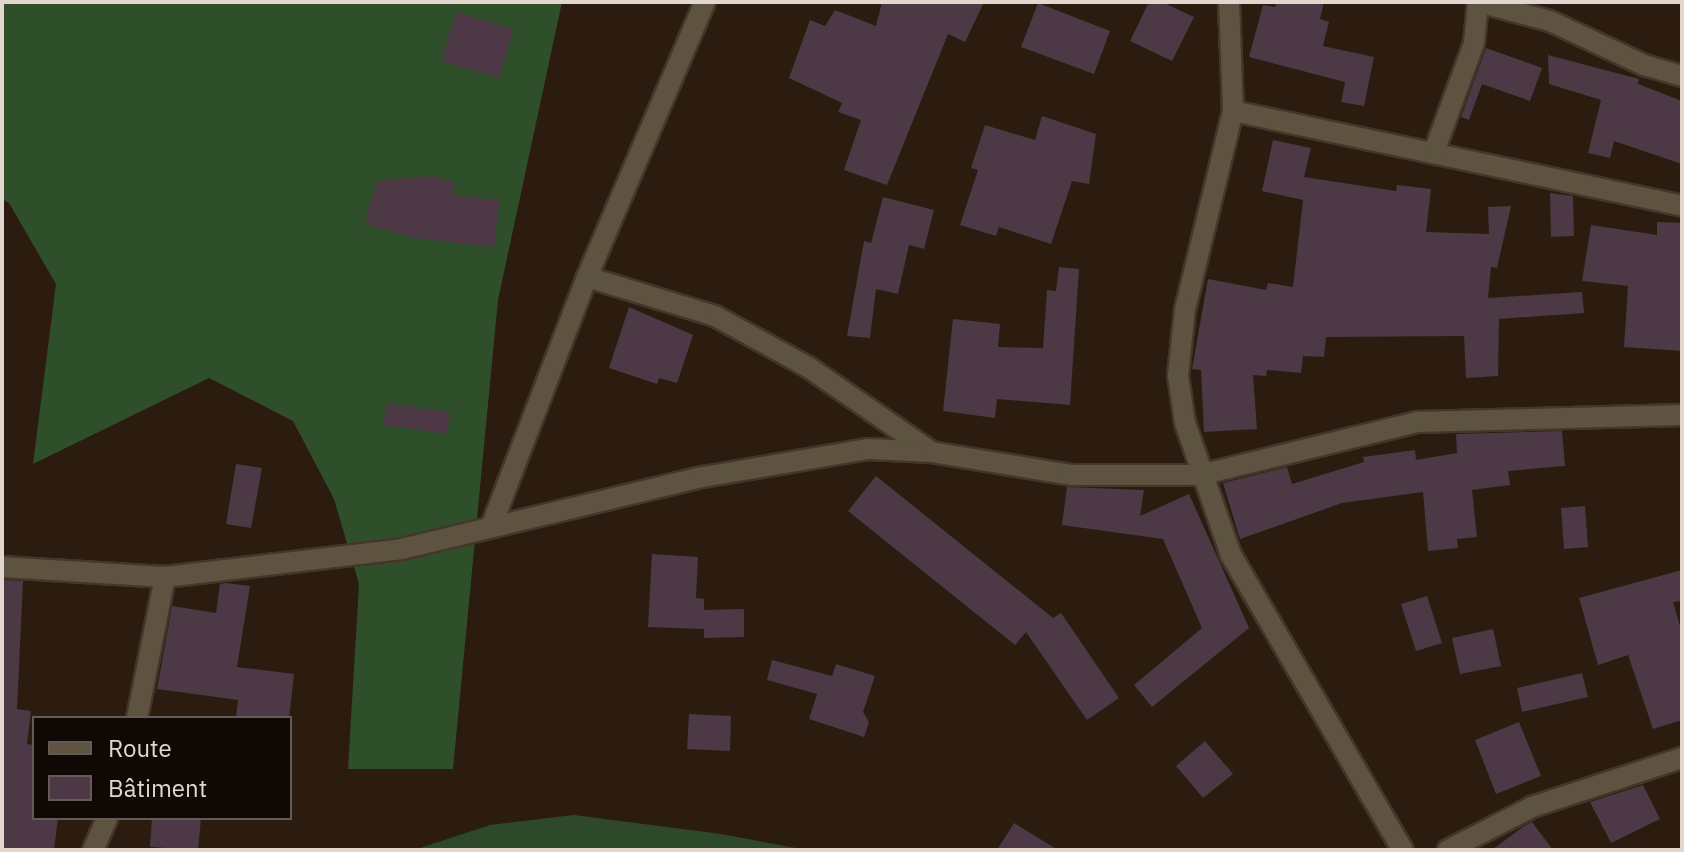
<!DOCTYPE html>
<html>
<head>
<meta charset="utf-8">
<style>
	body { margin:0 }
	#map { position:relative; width:1684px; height:852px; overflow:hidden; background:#2b1c0f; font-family:"IBM Plex Sans",sans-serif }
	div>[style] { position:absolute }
	.green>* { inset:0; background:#2e482a }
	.forest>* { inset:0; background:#2f4f2a }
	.building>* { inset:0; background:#4c3945 }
	.roads { filter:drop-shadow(2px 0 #44362a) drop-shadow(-2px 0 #44362a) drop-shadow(0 2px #44362a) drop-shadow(0 -2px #44362a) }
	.minor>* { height:20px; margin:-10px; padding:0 10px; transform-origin:10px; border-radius:10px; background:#5d5340 }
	span { translate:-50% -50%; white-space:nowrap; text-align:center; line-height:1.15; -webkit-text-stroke:6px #0f0804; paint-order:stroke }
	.frame { position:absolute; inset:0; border:4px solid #e1d7ce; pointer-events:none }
	.legend { position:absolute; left:32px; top:716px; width:260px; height:104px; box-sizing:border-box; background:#0f0804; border:2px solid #635b55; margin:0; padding:10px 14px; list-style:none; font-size:24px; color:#e1d7ce }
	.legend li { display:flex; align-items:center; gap:16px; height:40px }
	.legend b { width:40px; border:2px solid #635b55 }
</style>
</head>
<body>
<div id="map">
	<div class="green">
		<i style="clip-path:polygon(574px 815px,721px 834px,807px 850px,414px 850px,490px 825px)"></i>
	</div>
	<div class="forest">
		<i style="clip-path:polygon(2px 2px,562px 2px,498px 300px,453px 769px,348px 769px,359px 584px,334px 499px,293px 421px,209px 378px,33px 464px,56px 284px,9px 203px,2px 199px)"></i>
	</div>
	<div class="building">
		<i style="clip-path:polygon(882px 2px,984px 2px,965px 42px,948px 34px,887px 185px,844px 170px,861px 120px,838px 112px,842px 103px,789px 78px,810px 20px,825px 26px,835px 10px,876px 26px)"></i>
		<i style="clip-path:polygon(1149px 2px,1162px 2px,1194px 17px,1172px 61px,1130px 41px)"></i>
		<i style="clip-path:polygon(1276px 2px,1324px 2px,1320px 19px,1329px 22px,1323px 46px,1374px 57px,1364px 106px,1341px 102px,1345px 82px,1249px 57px,1263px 5px,1275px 7px)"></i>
		<i style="clip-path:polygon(1038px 3px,1110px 31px,1094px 74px,1021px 47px)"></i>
		<i style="clip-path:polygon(456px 12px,514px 29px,499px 78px,441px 61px)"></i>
		<i style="clip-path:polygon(1486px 48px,1542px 68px,1530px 101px,1482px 84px,1469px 120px,1461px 117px)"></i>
		<i style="clip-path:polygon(1548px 55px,1639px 79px,1638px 84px,1682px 101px,1682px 164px,1614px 141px,1610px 158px,1588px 153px,1601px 100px,1549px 84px)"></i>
		<i style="clip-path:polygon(1042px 116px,1096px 134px,1089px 184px,1072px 181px,1051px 244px,999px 227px,996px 236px,960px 225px,978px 170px,971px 168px,985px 125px,1035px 140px)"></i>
		<i style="clip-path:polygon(1273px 140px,1311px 148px,1304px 177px,1396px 191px,1397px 185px,1431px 189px,1426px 232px,1489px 234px,1488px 207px,1511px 206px,1497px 268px,1491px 267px,1488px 298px,1582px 292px,1584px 313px,1499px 319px,1498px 376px,1466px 378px,1464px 336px,1326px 337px,1324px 357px,1303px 356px,1301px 373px,1267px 370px,1266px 376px,1253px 375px,1257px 429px,1204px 432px,1201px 370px,1192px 369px,1208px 279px,1266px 290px,1268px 283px,1293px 287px,1303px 200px,1262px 191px)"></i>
		<i style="clip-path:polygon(432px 176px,455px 182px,452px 195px,500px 200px,494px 247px,416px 238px,365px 224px,377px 181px)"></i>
		<i style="clip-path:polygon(1550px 193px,1573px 196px,1574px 236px,1551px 237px)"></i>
		<i style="clip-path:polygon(883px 197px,934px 210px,924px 249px,909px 245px,898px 294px,876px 289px,870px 338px,847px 336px,864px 241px,871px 243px)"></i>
		<i style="clip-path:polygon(1657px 222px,1682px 223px,1682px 351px,1624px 347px,1628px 286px,1582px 281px,1591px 225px,1657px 235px)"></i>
		<i style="clip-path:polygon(1059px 267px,1079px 269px,1070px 405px,997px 399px,995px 418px,943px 411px,953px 319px,1000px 324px,998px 347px,1043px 348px,1047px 290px,1056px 291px)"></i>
		<i style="clip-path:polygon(629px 307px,693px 335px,677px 383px,659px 378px,657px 384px,609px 368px)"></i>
		<i style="clip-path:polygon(387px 403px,450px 412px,447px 434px,383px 425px)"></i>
		<i style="clip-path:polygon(1562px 431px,1565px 466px,1508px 471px,1510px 485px,1472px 490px,1477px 537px,1457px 539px,1458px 548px,1428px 551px,1423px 492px,1342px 503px,1240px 539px,1223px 483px,1287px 467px,1292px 484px,1364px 462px,1363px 457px,1415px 450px,1416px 460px,1457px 453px,1456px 434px)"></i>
		<i style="clip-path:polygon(236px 464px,262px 468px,251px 528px,226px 524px)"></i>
		<i style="clip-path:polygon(876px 476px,1053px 618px,1061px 613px,1119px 698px,1087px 720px,1026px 632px,1015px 645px,848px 511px)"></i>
		<i style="clip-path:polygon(1067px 487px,1144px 490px,1140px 516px,1189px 494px,1249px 628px,1152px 707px,1134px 685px,1202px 628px,1163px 539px,1062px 525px)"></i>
		<i style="clip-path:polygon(1585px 506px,1588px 547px,1564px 549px,1561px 508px)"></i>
		<i style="clip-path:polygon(652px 554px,698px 557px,696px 598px,704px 599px,704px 610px,744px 609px,744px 637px,704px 638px,704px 629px,648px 627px)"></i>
		<i style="clip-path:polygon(1682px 570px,1682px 601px,1673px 602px,1682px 633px,1682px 720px,1653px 729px,1628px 655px,1598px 665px,1579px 598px)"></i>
		<i style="clip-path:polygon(2px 580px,23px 581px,17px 709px,31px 711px,27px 744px,34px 745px,34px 818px,58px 818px,54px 850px,2px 850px)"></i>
		<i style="clip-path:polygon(226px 583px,250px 586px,237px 667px,294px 674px,289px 718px,236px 718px,238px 700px,157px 689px,172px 606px,216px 613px,220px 584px)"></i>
		<i style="clip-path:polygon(1427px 596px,1442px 643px,1416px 651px,1401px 604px)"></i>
		<i style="clip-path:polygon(1493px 629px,1501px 666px,1460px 674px,1452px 638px)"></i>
		<i style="clip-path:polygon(772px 660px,832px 676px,836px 664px,875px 676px,863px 712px,869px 722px,864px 737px,809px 719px,817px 694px,767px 680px)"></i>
		<i style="clip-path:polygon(1582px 673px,1588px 697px,1522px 712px,1517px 688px)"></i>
		<i style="clip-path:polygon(689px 714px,731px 716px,730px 751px,687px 749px)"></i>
		<i style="clip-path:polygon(1519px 722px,1541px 776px,1496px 794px,1475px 740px)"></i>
		<i style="clip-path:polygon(1205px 741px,1233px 774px,1203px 798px,1176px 766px)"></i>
		<i style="clip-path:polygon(1643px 785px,1660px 819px,1611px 843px,1590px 802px)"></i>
		<i style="clip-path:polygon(152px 818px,201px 818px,198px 850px,150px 847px)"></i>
		<i style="clip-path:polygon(1532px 822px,1553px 850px,1492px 850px,1524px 826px)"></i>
		<i style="clip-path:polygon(1014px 823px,1058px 850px,997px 850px)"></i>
	</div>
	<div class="roads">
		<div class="minor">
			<i style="left:1229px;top:2px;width:109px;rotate:87.9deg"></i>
			<i style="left:1233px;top:111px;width:204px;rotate:103.6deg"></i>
			<i style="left:1185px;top:309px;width:67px;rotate:96deg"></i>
			<i style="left:1178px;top:376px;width:48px;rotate:81.5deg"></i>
			<i style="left:1185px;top:423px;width:140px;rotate:70.8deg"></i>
			<i style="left:1231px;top:555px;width:341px;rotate:59.8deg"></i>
			<i style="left:1478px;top:2px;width:74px;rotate:14.8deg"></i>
			<i style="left:1550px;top:21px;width:104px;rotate:25.1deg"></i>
			<i style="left:1644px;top:65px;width:40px;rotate:16deg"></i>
			<i style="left:1233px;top:111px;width:459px;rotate:11.9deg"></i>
			<i style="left:1434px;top:152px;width:116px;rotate:-69.8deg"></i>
			<i style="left:1474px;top:43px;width:41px;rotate:-84.4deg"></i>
			<i style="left:587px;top:277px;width:134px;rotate:16.9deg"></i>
			<i style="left:715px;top:316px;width:106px;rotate:28.7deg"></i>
			<i style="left:808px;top:367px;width:150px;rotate:34.6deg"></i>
			<i style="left:491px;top:527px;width:268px;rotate:-69deg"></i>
			<i style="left:587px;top:277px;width:299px;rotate:-66.8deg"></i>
			<i style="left:2px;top:567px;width:163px;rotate:3.5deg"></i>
			<i style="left:165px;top:577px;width:239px;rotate:-6.7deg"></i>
			<i style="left:402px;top:549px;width:309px;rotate:-13.5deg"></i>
			<i style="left:703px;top:477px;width:168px;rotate:-9.6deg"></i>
			<i style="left:869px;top:449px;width:62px;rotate:2.8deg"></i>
			<i style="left:931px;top:452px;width:143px;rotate:9.3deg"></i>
			<i style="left:1072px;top:475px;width:128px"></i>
			<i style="left:1200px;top:475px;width:223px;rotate:-13.7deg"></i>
			<i style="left:1417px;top:422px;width:265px;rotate:-1.5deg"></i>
			<i style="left:137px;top:718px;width:144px;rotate:-78.8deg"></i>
			<i style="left:93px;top:850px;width:35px;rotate:-66deg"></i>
			<i style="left:1448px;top:850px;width:94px;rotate:-27.1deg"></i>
			<i style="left:1532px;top:807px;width:158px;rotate:-18.1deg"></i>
		</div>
	</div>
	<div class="frame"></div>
	<ul class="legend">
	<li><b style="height:10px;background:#5d5340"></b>Route</li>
	<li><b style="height:22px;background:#4c3945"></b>Bâtiment</li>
	</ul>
</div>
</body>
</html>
